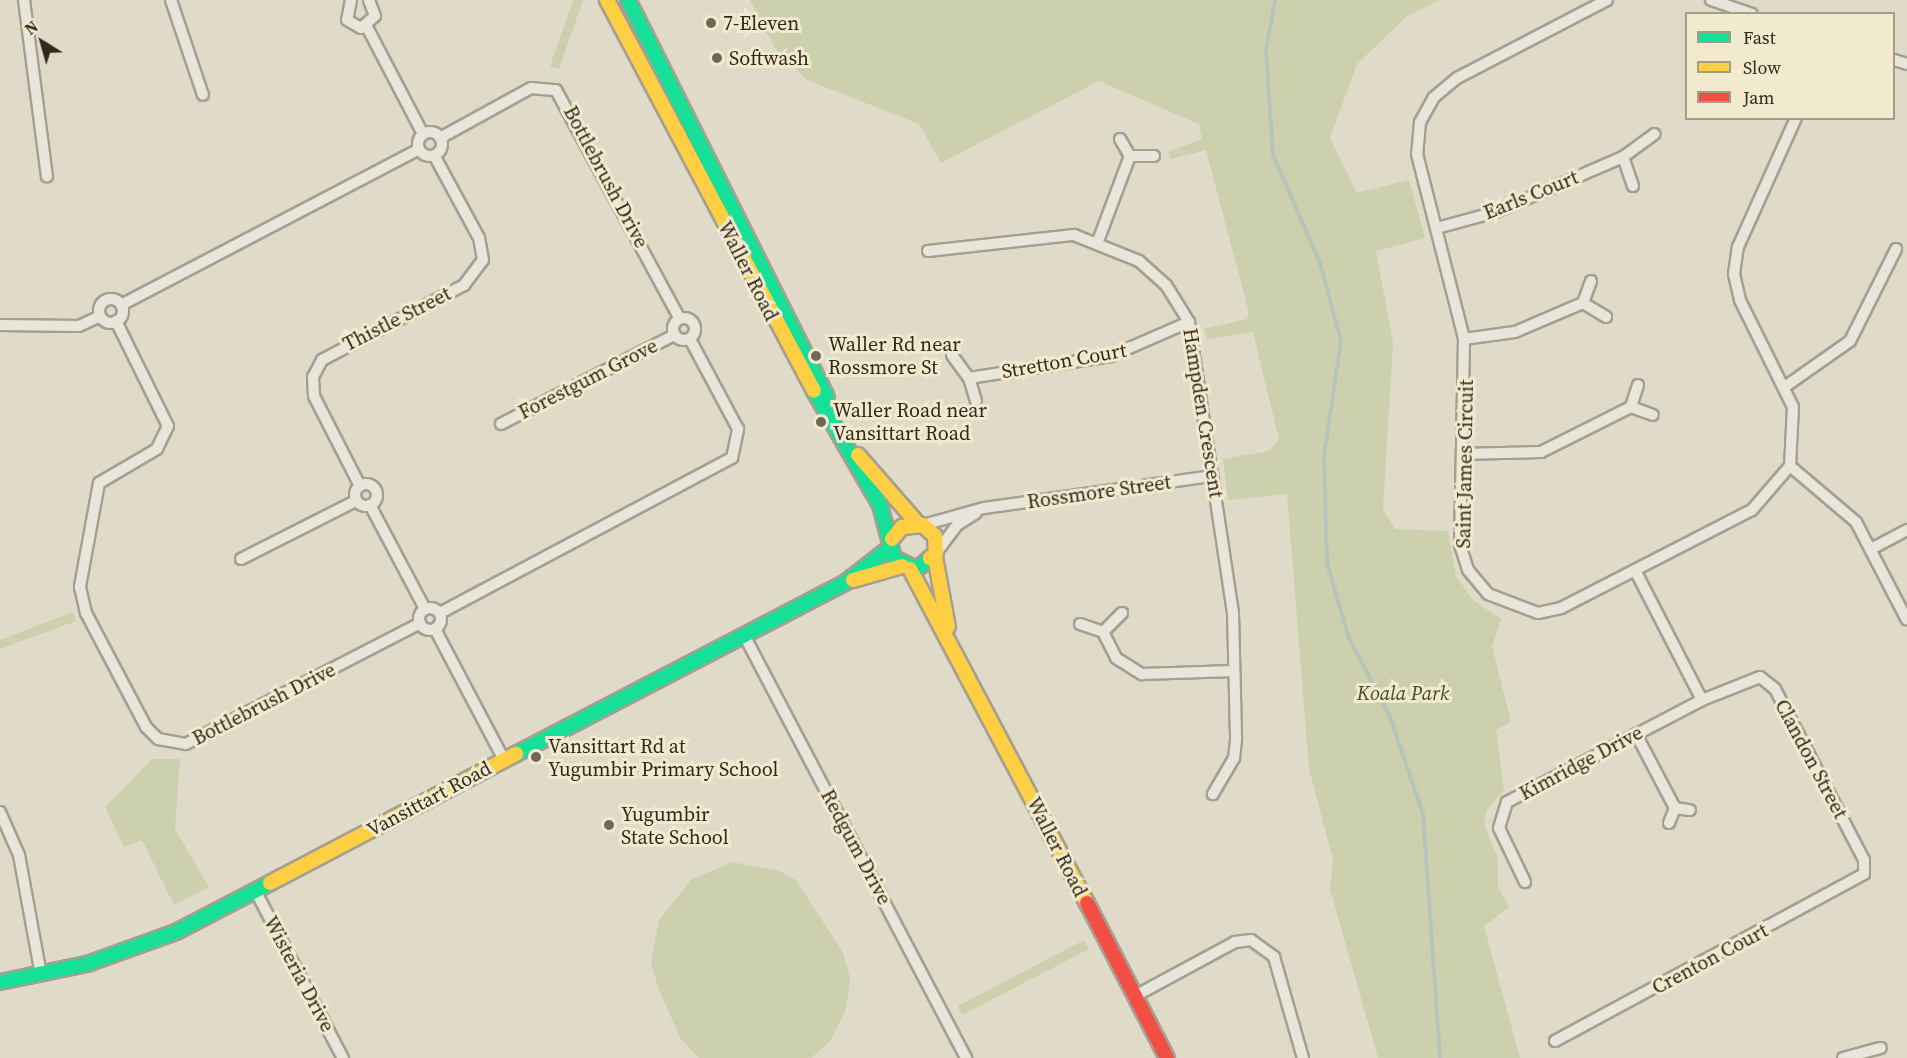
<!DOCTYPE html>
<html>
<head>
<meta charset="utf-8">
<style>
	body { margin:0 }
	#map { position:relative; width:1907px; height:1058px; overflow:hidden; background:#e0dbc9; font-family:"Source Serif 4",serif }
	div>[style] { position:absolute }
	.green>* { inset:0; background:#cdd0ac }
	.stream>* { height:4px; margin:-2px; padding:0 2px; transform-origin:2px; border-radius:2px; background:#b5c5bc }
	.roads { filter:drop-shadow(2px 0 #a59f92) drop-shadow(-2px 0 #a59f92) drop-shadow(0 2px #a59f92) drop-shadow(0 -2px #a59f92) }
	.street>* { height:10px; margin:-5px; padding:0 5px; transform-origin:5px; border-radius:5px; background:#e8e5da }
	.street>.ring { margin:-5px; padding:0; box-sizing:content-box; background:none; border:10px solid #e8e5da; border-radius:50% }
	.fast>* { height:14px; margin:-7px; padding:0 7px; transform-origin:7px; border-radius:7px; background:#16e098 }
	.slow>* { height:14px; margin:-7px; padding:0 7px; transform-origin:7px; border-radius:7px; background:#ffcf43 }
	.jam>* { height:14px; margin:-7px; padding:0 7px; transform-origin:7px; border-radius:7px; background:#f24e42 }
	.dots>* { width:16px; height:16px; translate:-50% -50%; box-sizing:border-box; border:3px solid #f2eace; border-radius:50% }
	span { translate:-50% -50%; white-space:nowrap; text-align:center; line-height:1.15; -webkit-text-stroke:6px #f2eace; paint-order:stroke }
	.poi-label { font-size:20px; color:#32281c }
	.left { translate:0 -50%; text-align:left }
	.street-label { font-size:20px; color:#32281c }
	.park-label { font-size:20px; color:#404d24; font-style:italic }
	.legend { position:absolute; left:1685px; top:12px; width:210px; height:108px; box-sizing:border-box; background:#f2eace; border:2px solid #a59c87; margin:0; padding:8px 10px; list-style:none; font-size:18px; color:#32281c }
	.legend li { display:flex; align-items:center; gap:12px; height:30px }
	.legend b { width:30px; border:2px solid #a59c87 }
	.north { position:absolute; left:12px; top:12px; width:60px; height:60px; -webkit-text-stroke:4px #f2eace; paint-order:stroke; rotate:323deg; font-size:16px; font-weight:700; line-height:24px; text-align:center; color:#32281c }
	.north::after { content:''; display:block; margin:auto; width:21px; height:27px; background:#32281c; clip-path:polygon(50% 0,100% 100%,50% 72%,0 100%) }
</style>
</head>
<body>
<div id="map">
	<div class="green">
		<i style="clip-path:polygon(573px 0,583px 0,559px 69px,550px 66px)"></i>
		<i style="clip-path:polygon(750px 0,1440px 0,1406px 17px,1357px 64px,1330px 138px,1357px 193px,1409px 180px,1425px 238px,1376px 251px,1393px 342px,1383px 510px,1395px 529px,1448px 531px,1456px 576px,1473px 600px,1501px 619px,1492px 647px,1511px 722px,1496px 730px,1504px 790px,1487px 810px,1484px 824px,1498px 859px,1498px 887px,1509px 907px,1484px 926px,1520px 1058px,1378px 1058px,1330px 889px,1333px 859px,1309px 769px,1287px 494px,1228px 500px,1223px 459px,1269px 451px,1279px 439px,1253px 332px,1207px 339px,1204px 329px,1247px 319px,1249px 313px,1206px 150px,1171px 159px,1168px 152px,1202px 139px,1199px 124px,1099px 81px,941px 163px,919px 124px,807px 80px,775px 48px)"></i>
		<i style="clip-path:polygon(73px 612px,76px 621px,0 649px,0 640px)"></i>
		<i style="clip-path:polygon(152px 759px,180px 759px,175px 829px,209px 887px,174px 905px,142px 840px,124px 847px,105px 807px)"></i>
		<i style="clip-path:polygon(732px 862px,779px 871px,796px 880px,843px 953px,850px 978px,846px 1009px,831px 1040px,811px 1058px,699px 1058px,680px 1038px,659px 990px,651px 963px,659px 920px,691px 880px)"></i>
		<i style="clip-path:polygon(1084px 940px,1089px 949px,962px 1015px,958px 1006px)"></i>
	</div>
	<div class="stream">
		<i style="left:1275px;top:0;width:51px;rotate:100.2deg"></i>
		<i style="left:1266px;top:50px;width:105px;rotate:86.2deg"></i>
		<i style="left:1273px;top:155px;width:118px;rotate:66.5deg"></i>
		<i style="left:1320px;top:263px;width:81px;rotate:74.9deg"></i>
		<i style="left:1341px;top:341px;width:116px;rotate:98.4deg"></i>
		<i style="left:1324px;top:456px;width:107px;rotate:88.4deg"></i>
		<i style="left:1327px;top:563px;width:78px;rotate:73.7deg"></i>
		<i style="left:1349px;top:638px;width:89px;rotate:62.6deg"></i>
		<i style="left:1390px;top:717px;width:102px;rotate:71.2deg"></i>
		<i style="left:1423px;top:814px;width:245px;rotate:86deg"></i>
	</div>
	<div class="roads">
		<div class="street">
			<i style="left:24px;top:0;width:178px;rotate:82.6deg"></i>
			<i style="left:171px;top:0;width:100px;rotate:71.4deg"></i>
			<i style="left:351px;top:0;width:20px;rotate:101deg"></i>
			<i style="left:347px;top:20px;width:16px;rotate:30deg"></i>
			<i style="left:361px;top:28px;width:18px;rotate:-41deg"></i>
			<i style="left:375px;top:16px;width:17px;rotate:-111deg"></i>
			<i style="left:1607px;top:0;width:169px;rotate:152.5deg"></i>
			<i style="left:1457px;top:78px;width:30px;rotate:140deg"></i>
			<i style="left:1434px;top:97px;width:29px;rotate:119deg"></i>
			<i style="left:1420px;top:122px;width:32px;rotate:95deg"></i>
			<i style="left:1417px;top:154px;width:191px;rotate:75.7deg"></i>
			<i style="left:1464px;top:339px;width:206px;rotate:91.1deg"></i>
			<i style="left:1460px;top:545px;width:26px;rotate:72deg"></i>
			<i style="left:1468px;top:570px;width:31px;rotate:50deg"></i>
			<i style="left:1488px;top:594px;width:53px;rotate:20.8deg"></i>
			<i style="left:1538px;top:613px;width:24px;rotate:-12deg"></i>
			<i style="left:1561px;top:608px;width:215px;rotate:-27.2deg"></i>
			<i style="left:1752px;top:510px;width:58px;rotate:-49.2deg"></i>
			<i style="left:1790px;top:466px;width:59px;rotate:-87.1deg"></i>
			<i style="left:1793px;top:407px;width:119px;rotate:-116.4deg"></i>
			<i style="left:1740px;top:300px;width:27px;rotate:-103deg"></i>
			<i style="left:1734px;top:274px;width:27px;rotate:-82deg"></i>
			<i style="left:1738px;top:247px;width:141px;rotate:-65.8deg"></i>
			<i style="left:1711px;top:0;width:43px;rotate:18.9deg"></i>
			<i style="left:367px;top:27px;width:121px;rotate:62.4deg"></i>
			<i style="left:1894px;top:60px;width:14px;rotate:17deg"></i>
			<i class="ring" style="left:418px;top:132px;width:14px;height:14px"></i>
			<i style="left:440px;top:138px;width:104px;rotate:-28.8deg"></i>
			<i style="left:531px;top:88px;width:25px;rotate:5deg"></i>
			<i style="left:556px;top:90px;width:260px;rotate:61.6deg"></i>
			<i style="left:1120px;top:139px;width:20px;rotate:60deg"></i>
			<i style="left:1130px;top:156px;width:24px"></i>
			<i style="left:1633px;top:186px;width:31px;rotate:-109deg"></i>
			<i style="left:1623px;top:157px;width:39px;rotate:-36deg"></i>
			<i style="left:1437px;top:228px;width:61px;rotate:-15.2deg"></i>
			<i style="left:1496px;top:212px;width:138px;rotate:-23.4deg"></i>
			<i style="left:1098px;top:241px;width:91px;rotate:-69.4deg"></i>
			<i style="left:928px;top:251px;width:147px;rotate:-6.3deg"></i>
			<i style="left:1074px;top:235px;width:70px;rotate:21.8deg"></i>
			<i style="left:1139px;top:261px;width:36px;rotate:42deg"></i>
			<i style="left:1166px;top:285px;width:44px;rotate:58.1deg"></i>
			<i style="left:1189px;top:322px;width:294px;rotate:81.4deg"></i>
			<i style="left:1233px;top:613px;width:127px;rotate:88.6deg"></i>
			<i style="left:1236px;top:740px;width:18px;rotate:96deg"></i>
			<i style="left:1234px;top:758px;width:42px;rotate:120.3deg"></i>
			<i style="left:1591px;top:281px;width:23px;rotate:110deg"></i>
			<i style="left:1583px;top:303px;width:27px;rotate:31deg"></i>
			<i class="ring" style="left:99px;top:299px;width:14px;height:14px"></i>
			<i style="left:121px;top:305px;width:336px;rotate:-27.6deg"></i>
			<i class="ring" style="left:673px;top:318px;width:12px;height:12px"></i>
			<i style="left:116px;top:321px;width:117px;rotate:63.7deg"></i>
			<i style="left:168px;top:426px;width:25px;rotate:116deg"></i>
			<i style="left:157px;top:449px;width:67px;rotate:149.6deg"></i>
			<i style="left:99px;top:483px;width:106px;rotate:100.4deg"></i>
			<i style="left:80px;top:587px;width:27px;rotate:77deg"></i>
			<i style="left:86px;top:613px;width:129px;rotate:62.2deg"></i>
			<i style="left:146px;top:727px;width:17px;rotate:45deg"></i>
			<i style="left:158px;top:739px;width:28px;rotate:10deg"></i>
			<i style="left:186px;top:744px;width:263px;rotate:-27.3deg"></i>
			<i style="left:0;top:325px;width:79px;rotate:0.7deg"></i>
			<i style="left:79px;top:326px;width:23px;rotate:-25deg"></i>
			<i style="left:1464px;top:339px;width:51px;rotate:-7.8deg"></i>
			<i style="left:1515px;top:332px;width:74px;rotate:-23.1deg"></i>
			<i style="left:952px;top:355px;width:29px;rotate:54deg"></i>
			<i style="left:969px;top:378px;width:24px;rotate:73deg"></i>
			<i style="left:969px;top:378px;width:144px;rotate:-8.8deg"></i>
			<i style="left:1111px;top:356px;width:85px;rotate:-23.6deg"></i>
			<i style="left:1638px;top:385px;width:23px;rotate:108deg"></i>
			<i style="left:1631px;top:407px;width:23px;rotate:20deg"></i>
			<i style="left:1786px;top:386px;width:78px;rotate:-35.1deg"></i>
			<i style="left:1850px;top:341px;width:103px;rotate:-63.4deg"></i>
			<i style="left:501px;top:424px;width:195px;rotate:-27.2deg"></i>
			<i style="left:1463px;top:454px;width:78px;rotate:-1.5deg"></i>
			<i style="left:1541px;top:452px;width:101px;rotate:-26.6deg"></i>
			<i style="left:1790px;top:466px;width:87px;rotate:40.3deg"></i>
			<i style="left:1856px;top:522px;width:110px;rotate:62.5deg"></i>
			<i class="ring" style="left:355px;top:484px;width:12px;height:12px"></i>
			<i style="left:360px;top:486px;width:101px;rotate:-117.1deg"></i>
			<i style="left:314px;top:396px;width:19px;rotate:-93deg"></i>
			<i style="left:313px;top:377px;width:19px;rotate:-62deg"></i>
			<i style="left:322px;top:360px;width:161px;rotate:-27.8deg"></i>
			<i style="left:464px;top:285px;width:31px;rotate:-53deg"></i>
			<i style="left:483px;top:260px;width:22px;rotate:-100deg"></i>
			<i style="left:479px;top:238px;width:94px;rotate:-118.5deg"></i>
			<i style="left:370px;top:505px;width:118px;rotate:62.1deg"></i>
			<i style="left:923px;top:525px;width:63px;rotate:-15.6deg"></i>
			<i style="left:984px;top:508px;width:231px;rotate:-8deg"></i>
			<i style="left:1871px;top:549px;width:41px;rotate:-27.8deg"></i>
			<i style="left:936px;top:553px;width:35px;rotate:-53deg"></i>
			<i style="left:957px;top:525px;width:22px;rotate:-32deg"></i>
			<i style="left:241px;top:559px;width:129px;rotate:-26.8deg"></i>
			<i class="ring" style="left:419px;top:608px;width:12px;height:12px"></i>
			<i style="left:440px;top:613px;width:331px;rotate:-28deg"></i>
			<i style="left:732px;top:458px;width:30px;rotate:-78deg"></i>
			<i style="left:738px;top:429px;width:102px;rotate:-118.1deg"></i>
			<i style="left:1080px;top:624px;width:24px;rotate:19deg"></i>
			<i style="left:1103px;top:632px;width:27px;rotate:-45deg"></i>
			<i style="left:435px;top:629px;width:148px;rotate:62.2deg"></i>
			<i style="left:1103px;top:632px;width:29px;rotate:63deg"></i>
			<i style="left:1116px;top:658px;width:31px;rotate:32deg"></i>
			<i style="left:1142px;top:674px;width:92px;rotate:-1.9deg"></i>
			<i style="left:744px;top:635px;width:478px;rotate:62.3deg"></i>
			<i style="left:1636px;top:734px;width:84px;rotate:62.2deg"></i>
			<i style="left:0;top:812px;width:47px;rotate:66.2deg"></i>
			<i style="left:19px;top:855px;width:122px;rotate:79.6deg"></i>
			<i style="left:1669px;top:823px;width:16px;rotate:-68deg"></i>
			<i style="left:1675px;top:808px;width:15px;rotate:8deg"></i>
			<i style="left:1525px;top:882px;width:60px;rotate:-115.7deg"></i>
			<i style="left:1499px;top:828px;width:27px;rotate:-73deg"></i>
			<i style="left:1507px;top:802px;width:220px;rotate:-27.6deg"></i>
			<i style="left:255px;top:890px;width:190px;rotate:62.4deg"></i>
			<i style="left:1135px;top:996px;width:114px;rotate:-28.4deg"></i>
			<i style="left:1235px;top:942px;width:16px;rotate:-7deg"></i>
			<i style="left:1251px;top:940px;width:29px;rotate:36deg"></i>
			<i style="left:1274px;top:957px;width:105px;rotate:74deg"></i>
			<i style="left:1555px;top:1041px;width:351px;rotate:-28.4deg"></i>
			<i style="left:1864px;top:874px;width:14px;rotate:-90deg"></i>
			<i style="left:1864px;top:860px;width:193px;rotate:-117.5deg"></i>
			<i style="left:1775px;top:689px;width:19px;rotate:-141deg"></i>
			<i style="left:1760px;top:677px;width:62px;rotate:158.4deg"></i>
			<i style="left:1702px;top:700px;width:146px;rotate:-117.3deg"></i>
			<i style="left:1843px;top:1058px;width:39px;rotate:-15deg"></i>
		</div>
		<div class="fast">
			<i style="left:628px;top:0;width:444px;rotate:63.4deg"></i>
			<i style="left:814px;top:391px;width:132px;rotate:59.9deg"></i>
			<i style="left:880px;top:505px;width:55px;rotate:75.2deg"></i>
			<i style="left:894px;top:558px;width:25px;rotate:26deg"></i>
			<i style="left:917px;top:569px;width:17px;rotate:-40deg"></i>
			<i style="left:516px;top:754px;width:372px;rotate:-27.5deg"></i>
			<i style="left:846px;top:582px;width:57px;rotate:-37.9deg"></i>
			<i style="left:0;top:982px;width:89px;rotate:-11.7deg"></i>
			<i style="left:87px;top:964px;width:95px;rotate:-19.8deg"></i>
			<i style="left:176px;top:932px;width:106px;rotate:-27.5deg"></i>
		</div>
		<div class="slow">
			<i style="left:607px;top:0;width:442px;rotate:62.1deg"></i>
			<i style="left:858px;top:455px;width:91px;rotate:49deg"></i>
			<i style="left:892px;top:539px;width:16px;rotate:-50deg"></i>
			<i style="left:902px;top:527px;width:21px;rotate:-5deg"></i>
			<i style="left:923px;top:525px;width:16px;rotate:43deg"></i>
			<i style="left:935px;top:536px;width:17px;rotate:87deg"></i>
			<i style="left:936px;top:553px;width:8px;rotate:140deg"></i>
			<i style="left:935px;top:557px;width:71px;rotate:79.5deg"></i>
			<i style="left:910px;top:569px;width:378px;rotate:62.1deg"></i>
			<i style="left:853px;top:580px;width:51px;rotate:-15.9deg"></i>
			<i style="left:270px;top:883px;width:278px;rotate:-27.7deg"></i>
		</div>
		<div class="jam">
			<i style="left:1087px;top:903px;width:174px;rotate:62.7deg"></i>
		</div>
	</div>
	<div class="dots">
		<i style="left:711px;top:23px;background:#6f6759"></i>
		<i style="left:717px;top:58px;background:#6f6759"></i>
		<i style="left:816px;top:356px;background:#6f6759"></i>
		<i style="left:821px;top:422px;background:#6f6759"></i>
		<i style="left:536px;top:757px;background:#6f6759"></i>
		<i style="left:609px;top:825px;background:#6f6759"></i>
	</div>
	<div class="poi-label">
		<span class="left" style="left:723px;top:23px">7-Eleven</span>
		<span class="left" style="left:729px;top:58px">Softwash</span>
		<span class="left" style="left:828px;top:356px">Waller Rd near<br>Rossmore St</span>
		<span class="left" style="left:833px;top:422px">Waller Road near<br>Vansittart Road</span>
		<span class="left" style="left:548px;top:758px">Vansittart Rd at<br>Yugumbir Primary School</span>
		<span class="left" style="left:621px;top:826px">Yugumbir<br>State School</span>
	</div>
	<div class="street-label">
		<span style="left:606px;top:177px;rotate:62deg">Bottlebrush Drive</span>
		<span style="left:1531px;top:195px;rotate:-22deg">Earls Court</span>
		<span style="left:748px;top:271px;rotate:63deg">Waller Road</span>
		<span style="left:397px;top:319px;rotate:-27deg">Thistle Street</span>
		<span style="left:1064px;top:361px;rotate:-10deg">Stretton Court</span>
		<span style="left:588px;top:379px;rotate:-27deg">Forestgum Grove</span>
		<span style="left:1203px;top:413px;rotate:81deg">Hampden Crescent</span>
		<span style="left:1465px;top:464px;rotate:-89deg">Saint James Circuit</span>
		<span style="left:1099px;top:492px;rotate:-8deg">Rossmore Street</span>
		<span style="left:264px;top:704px;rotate:-27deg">Bottlebrush Drive</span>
		<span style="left:1811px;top:759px;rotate:62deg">Clandon Street</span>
		<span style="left:1581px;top:763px;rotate:-28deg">Kimridge Drive</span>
		<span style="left:429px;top:799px;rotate:-28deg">Vansittart Road</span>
		<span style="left:856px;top:847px;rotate:62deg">Redgum Drive</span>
		<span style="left:1057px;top:847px;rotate:63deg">Waller Road</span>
		<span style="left:1710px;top:959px;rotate:-28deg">Crenton Court</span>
		<span style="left:299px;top:974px;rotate:62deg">Wisteria Drive</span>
	</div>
	<div class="park-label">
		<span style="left:1403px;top:693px">Koala Park</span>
	</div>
	<ul class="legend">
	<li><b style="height:8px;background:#16e098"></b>Fast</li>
	<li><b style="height:8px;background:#ffcf43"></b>Slow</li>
	<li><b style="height:8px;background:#f24e42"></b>Jam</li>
	</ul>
	<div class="north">N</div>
</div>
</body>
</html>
